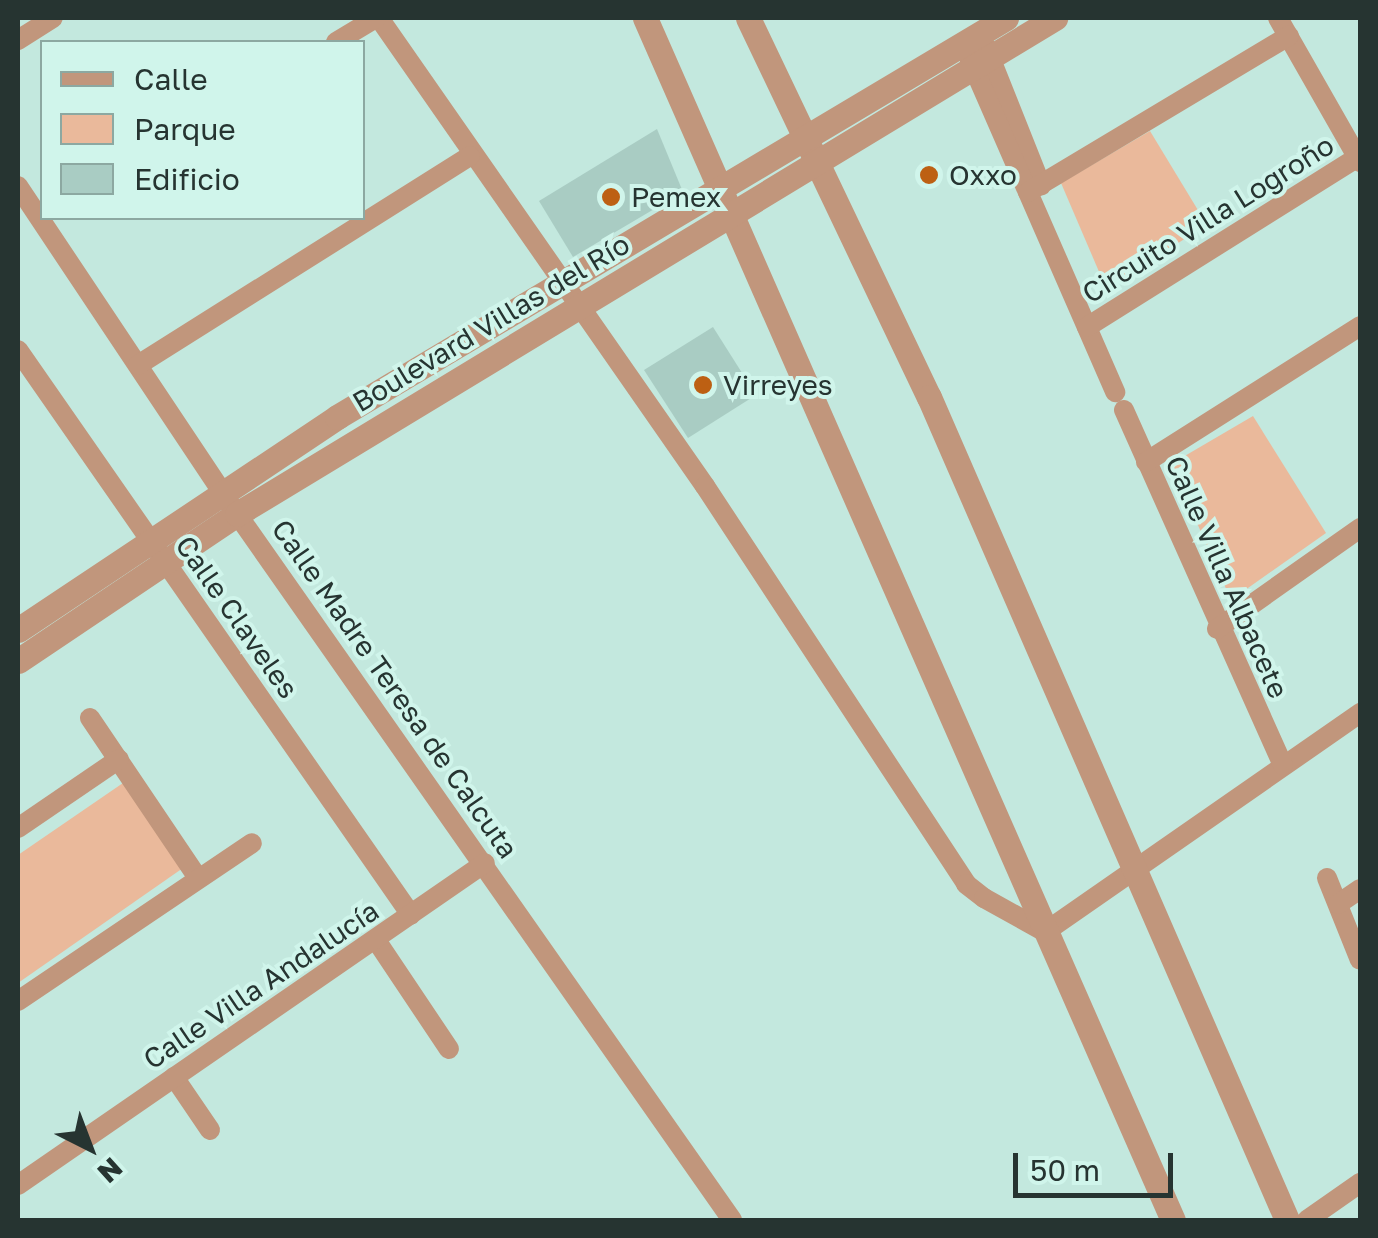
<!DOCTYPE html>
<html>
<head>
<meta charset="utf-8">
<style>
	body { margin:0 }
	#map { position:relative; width:1378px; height:1238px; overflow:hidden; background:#c3e8de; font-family:"Golos Text",sans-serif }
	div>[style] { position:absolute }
	.green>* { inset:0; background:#eab99b }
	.building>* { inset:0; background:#a9ccc3 }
	.minor>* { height:20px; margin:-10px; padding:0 10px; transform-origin:10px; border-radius:10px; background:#c1967c }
	.tertiary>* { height:25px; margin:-12.5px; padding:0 12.5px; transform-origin:12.5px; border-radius:12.5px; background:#c1967c }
	.dots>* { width:28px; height:28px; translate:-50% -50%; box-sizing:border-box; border:5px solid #d0f5eb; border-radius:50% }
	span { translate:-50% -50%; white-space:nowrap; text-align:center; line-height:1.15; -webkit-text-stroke:8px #d0f5eb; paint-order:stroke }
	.poi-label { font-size:28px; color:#263431 }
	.left { translate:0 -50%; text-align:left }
	.street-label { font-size:28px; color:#263431 }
	.frame { position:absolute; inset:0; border:20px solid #263431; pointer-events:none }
	.legend { position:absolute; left:40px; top:40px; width:325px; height:180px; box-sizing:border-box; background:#d0f5eb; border:2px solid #8ca8a1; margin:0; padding:12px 18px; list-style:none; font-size:30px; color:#263431 }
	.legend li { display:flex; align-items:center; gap:20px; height:50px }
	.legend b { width:50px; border:2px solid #8ca8a1 }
	.north { position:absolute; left:40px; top:1098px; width:100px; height:100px; -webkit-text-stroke:8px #d0f5eb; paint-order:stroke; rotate:138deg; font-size:28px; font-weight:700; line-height:40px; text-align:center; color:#263431 }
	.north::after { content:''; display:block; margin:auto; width:35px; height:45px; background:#263431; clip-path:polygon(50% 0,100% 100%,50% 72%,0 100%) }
	.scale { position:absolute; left:1013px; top:1153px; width:160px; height:45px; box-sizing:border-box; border:5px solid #263431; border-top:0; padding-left:12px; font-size:30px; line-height:35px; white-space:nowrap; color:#263431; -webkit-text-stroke:8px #d0f5eb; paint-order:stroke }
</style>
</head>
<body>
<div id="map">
	<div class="green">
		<i style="clip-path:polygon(1150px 131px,1207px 225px,1106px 288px,1061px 183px)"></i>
		<i style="clip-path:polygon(1253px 416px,1326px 533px,1231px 600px,1171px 464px)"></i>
		<i style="clip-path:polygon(123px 783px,183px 868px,18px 983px,18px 855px)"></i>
	</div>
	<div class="building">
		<i style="clip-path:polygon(657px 129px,683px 192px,573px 257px,539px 201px)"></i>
		<i style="clip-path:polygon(713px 327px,756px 395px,688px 438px,644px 370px)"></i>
	</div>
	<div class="minor">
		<i style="left:379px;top:18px;width:570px;rotate:55.14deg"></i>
		<i style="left:705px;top:486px;width:476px;rotate:56.7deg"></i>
		<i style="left:966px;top:884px;width:23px;rotate:38deg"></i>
		<i style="left:984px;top:898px;width:70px;rotate:29.1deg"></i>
		<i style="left:1045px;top:932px;width:384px;rotate:-34.8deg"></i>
		<i style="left:1278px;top:18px;width:166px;rotate:60.3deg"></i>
		<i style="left:18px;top:40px;width:41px;rotate:-32.2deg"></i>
		<i style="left:336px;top:42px;width:47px;rotate:-31deg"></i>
		<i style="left:986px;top:47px;width:149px;rotate:68.3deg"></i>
		<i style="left:968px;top:55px;width:368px;rotate:66.4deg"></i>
		<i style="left:18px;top:186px;width:394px;rotate:56.3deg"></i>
		<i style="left:237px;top:514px;width:862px;rotate:54.96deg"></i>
		<i style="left:1028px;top:192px;width:304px;rotate:-30.9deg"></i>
		<i style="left:1087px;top:327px;width:320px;rotate:-32.1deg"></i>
		<i style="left:18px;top:350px;width:688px;rotate:55.18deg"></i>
		<i style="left:138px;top:365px;width:392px;rotate:-32.2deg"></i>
		<i style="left:1124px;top:410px;width:389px;rotate:65.9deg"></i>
		<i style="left:1146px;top:462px;width:254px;rotate:-32.4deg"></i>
		<i style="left:1217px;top:629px;width:175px;rotate:-35.2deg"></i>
		<i style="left:90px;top:718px;width:193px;rotate:56deg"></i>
		<i style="left:18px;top:828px;width:122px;rotate:-34.3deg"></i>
		<i style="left:1327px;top:878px;width:88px;rotate:68.1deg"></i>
		<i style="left:1338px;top:904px;width:27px;rotate:-34deg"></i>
		<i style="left:376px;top:940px;width:131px;rotate:56.2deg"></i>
		<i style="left:18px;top:1001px;width:282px;rotate:-34deg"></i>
		<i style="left:174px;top:1077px;width:64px;rotate:55.8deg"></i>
		<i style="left:18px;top:1185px;width:567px;rotate:-34.59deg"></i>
		<i style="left:1307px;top:1220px;width:65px;rotate:-34.9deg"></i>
	</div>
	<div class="tertiary">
		<i style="left:645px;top:18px;width:1313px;rotate:66.29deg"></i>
		<i style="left:748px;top:18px;width:420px;rotate:64.5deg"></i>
		<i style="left:929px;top:397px;width:897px;rotate:66.49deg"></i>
		<i style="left:18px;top:630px;width:384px;rotate:-33.7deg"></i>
		<i style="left:337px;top:417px;width:779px;rotate:-30.81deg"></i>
		<i style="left:18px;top:661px;width:264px;rotate:-33.9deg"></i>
		<i style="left:237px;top:514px;width:957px;rotate:-31.23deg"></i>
	</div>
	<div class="dots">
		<i style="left:929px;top:175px;background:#bd6013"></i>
		<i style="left:611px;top:197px;background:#bd6013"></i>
		<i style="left:703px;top:385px;background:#bd6013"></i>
	</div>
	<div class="poi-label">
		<span class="left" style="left:949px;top:175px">Oxxo</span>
		<span class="left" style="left:631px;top:197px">Pemex</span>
		<span class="left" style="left:723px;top:385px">Virreyes</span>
	</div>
	<div class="street-label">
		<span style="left:1208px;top:219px;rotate:-32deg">Circuito Villa Logroño</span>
		<span style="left:491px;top:323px;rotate:-31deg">Boulevard Villas del Río</span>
		<span style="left:1227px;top:577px;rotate:66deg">Calle Villa Albacete</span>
		<span style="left:237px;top:617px;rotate:55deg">Calle Claveles</span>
		<span style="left:395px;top:689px;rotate:55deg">Calle Madre Teresa de Calcuta</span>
		<span style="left:261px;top:985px;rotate:-34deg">Calle Villa Andalucía</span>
	</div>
	<div class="frame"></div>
	<ul class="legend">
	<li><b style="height:12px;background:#c1967c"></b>Calle</li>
	<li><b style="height:28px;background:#eab99b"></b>Parque</li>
	<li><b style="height:28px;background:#a9ccc3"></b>Edificio</li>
	</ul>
	<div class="north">N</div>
	<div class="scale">50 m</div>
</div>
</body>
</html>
